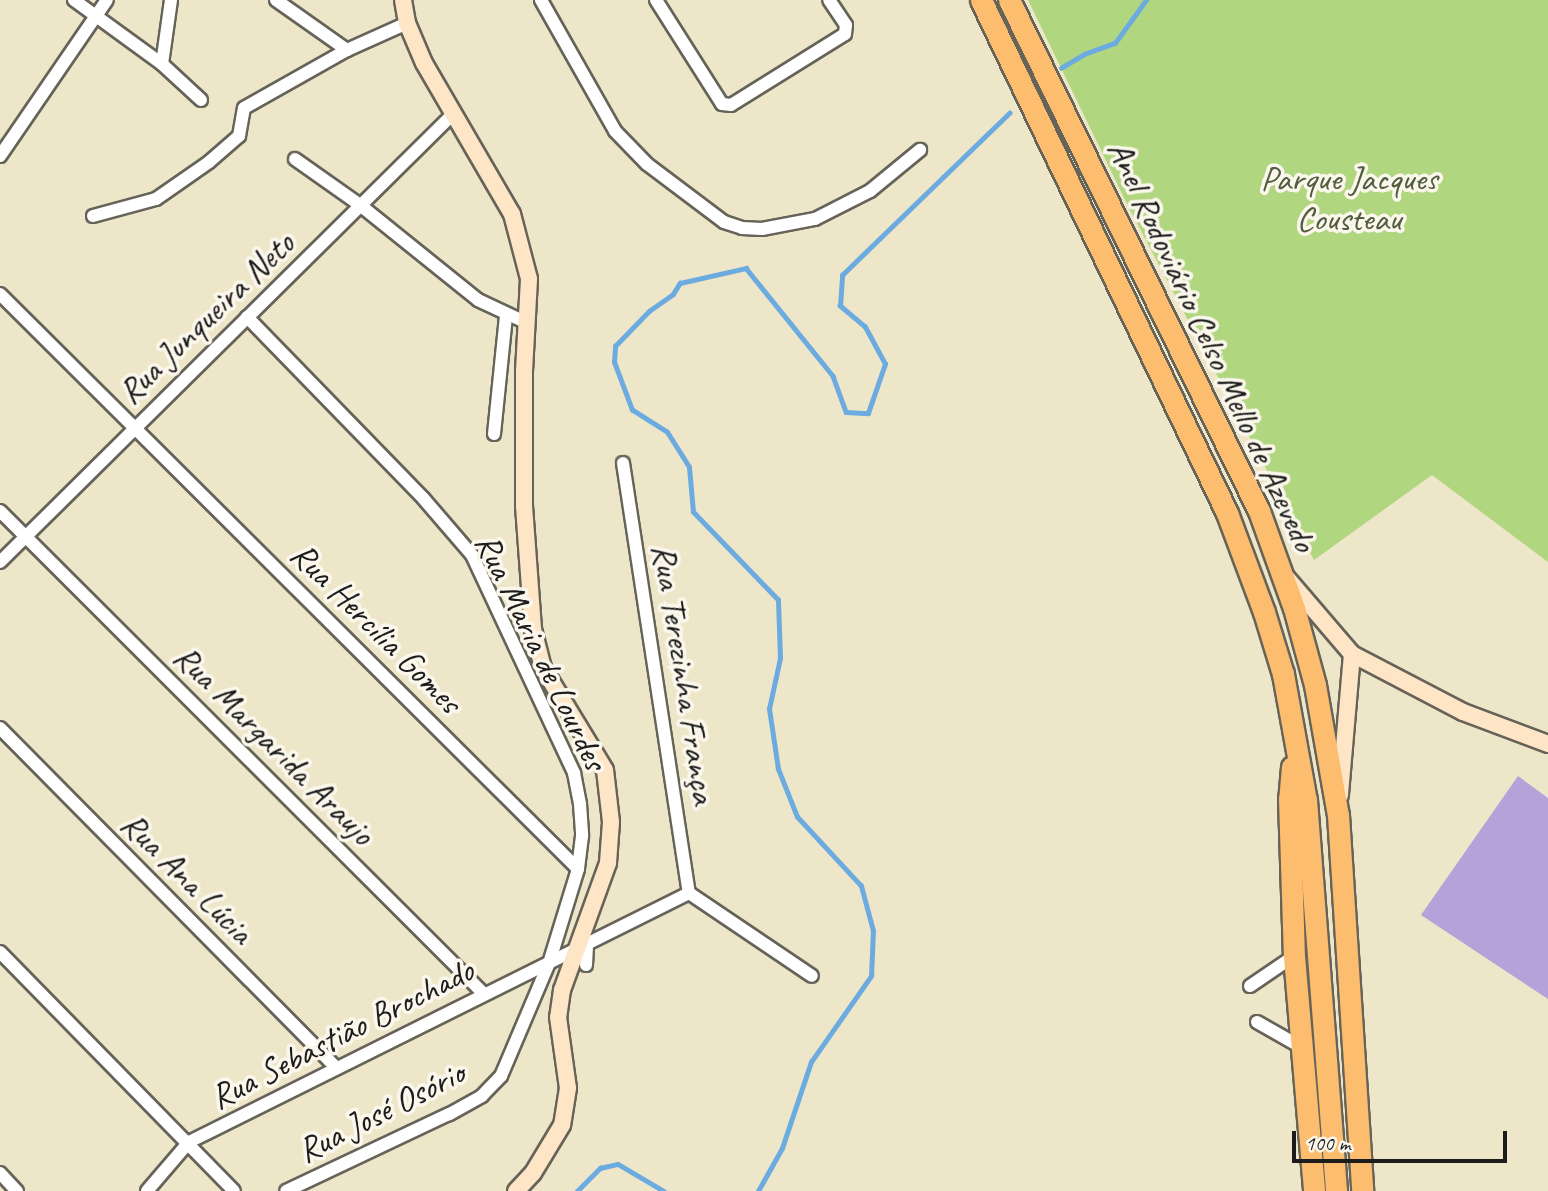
<!DOCTYPE html>
<html>
<head>
<meta charset="utf-8">
<style>
	body { margin:0 }
	#map { position:relative; width:1548px; height:1191px; overflow:hidden; background:#eee6c9; font-family:Caveat,sans-serif }
	div>[style] { position:absolute }
	.green>* { inset:0; background:#b0d680 }
	.stream>* { height:4.5px; margin:-2.25px; padding:0 2.25px; transform-origin:2.25px; border-radius:2.25px; background:#6cabdf }
	.building>* { inset:0; background:#b4a2d9 }
	.roads { filter:drop-shadow(2px 0 #666359) drop-shadow(-2px 0 #666359) drop-shadow(0 2px #666359) drop-shadow(0 -2px #666359) }
	.street>* { height:12px; margin:-6px; padding:0 6px; transform-origin:6px; border-radius:6px; background:#fff }
	.secondary>* { height:16px; margin:-8px; padding:0 8px; transform-origin:8px; border-radius:8px; background:#fee5c5 }
	.highway>* { height:21px; margin:-10.5px; padding:0 10.5px; transform-origin:10.5px; border-radius:10.5px; background:#fcbd6f }
	span { translate:-50% -50%; white-space:nowrap; text-align:center; line-height:1.15; -webkit-text-stroke:7px #fbf7ec; paint-order:stroke }
	.park-label { font-size:35px; color:#505d3f }
	.street-label { font-size:35px; color:#1c1c1c }
	.scale { position:absolute; left:1292px; top:1131px; width:215px; height:32px; box-sizing:border-box; border:4px solid #1c1c1c; border-top:0; padding-left:9px; font-size:21px; line-height:24px; white-space:nowrap; color:#1c1c1c; -webkit-text-stroke:5px #fbf7ec; paint-order:stroke }
</style>
</head>
<body>
<div id="map">
	<div class="green">
		<i style="clip-path:polygon(1028px 0,1548px 0,1548px 562px,1432px 475px,1314px 560px,1129px 208px)"></i>
	</div>
	<div class="stream">
		<i style="left:1061px;top:68px;width:27px;rotate:-31deg"></i>
		<i style="left:1084px;top:54px;width:33px;rotate:-20deg"></i>
		<i style="left:1115px;top:43px;width:53px;rotate:-54.2deg"></i>
		<i style="left:577px;top:1191px;width:33px;rotate:-45deg"></i>
		<i style="left:600px;top:1168px;width:18px;rotate:-13deg"></i>
		<i style="left:618px;top:1164px;width:53px;rotate:30.4deg"></i>
		<i style="left:758px;top:1191px;width:49px;rotate:-60.8deg"></i>
		<i style="left:782px;top:1148px;width:91px;rotate:-71.4deg"></i>
		<i style="left:811px;top:1062px;width:105px;rotate:-55.1deg"></i>
		<i style="left:871px;top:976px;width:45px;rotate:-87.5deg"></i>
		<i style="left:873px;top:931px;width:47px;rotate:-104.9deg"></i>
		<i style="left:861px;top:886px;width:94px;rotate:-132.8deg"></i>
		<i style="left:797px;top:817px;width:52px;rotate:-111.6deg"></i>
		<i style="left:778px;top:769px;width:61px;rotate:-98.5deg"></i>
		<i style="left:769px;top:709px;width:52px;rotate:-77.8deg"></i>
		<i style="left:780px;top:658px;width:58px;rotate:-92deg"></i>
		<i style="left:778px;top:600px;width:122px;rotate:-134deg"></i>
		<i style="left:693px;top:512px;width:45px;rotate:-95.1deg"></i>
		<i style="left:689px;top:467px;width:41px;rotate:-122.2deg"></i>
		<i style="left:667px;top:432px;width:41px;rotate:-147.8deg"></i>
		<i style="left:632px;top:410px;width:51px;rotate:-110.6deg"></i>
		<i style="left:614px;top:362px;width:16px;rotate:-86deg"></i>
		<i style="left:615px;top:346px;width:49px;rotate:-45.8deg"></i>
		<i style="left:649px;top:311px;width:29px;rotate:-35deg"></i>
		<i style="left:673px;top:294px;width:13px;rotate:-58deg"></i>
		<i style="left:680px;top:283px;width:68px;rotate:-12.8deg"></i>
		<i style="left:746px;top:268px;width:139px;rotate:51.1deg"></i>
		<i style="left:833px;top:376px;width:38px;rotate:70deg"></i>
		<i style="left:846px;top:412px;width:22px;rotate:3deg"></i>
		<i style="left:868px;top:413px;width:52px;rotate:-70.9deg"></i>
		<i style="left:885px;top:364px;width:42px;rotate:-118.4deg"></i>
		<i style="left:865px;top:327px;width:33px;rotate:-140deg"></i>
		<i style="left:840px;top:306px;width:31px;rotate:-86deg"></i>
		<i style="left:842px;top:275px;width:233px;rotate:-44.1deg"></i>
	</div>
	<div class="building">
		<i style="clip-path:polygon(1518px 776px,1548px 798px,1548px 999px,1421px 915px)"></i>
	</div>
	<div class="roads">
		<div class="street">
			<i style="left:74px;top:0;width:109px;rotate:36deg"></i>
			<i style="left:162px;top:64px;width:53px;rotate:42.7deg"></i>
			<i style="left:276px;top:0;width:87px;rotate:35.2deg"></i>
			<i style="left:541px;top:0;width:150px;rotate:60.5deg"></i>
			<i style="left:615px;top:131px;width:46px;rotate:45.9deg"></i>
			<i style="left:647px;top:164px;width:96px;rotate:37deg"></i>
			<i style="left:724px;top:222px;width:19px;rotate:18deg"></i>
			<i style="left:742px;top:228px;width:20px;rotate:3deg"></i>
			<i style="left:762px;top:229px;width:54px;rotate:-10.7deg"></i>
			<i style="left:815px;top:219px;width:62px;rotate:-27deg"></i>
			<i style="left:870px;top:191px;width:65px;rotate:-39.4deg"></i>
			<i style="left:656px;top:0;width:123px;rotate:57.6deg"></i>
			<i style="left:722px;top:104px;width:9px;rotate:6deg"></i>
			<i style="left:731px;top:105px;width:134px;rotate:-31.9deg"></i>
			<i style="left:845px;top:34px;width:9px;rotate:-84deg"></i>
			<i style="left:846px;top:25px;width:30px;rotate:-124deg"></i>
			<i style="left:162px;top:64px;width:65px;rotate:-82deg"></i>
			<i style="left:0;top:156px;width:189px;rotate:-55.6deg"></i>
			<i style="left:295px;top:159px;width:80px;rotate:35.3deg"></i>
			<i style="left:360px;top:205px;width:151px;rotate:38.8deg"></i>
			<i style="left:478px;top:300px;width:54px;rotate:25.1deg"></i>
			<i style="left:93px;top:216px;width:65px;rotate:-15.1deg"></i>
			<i style="left:156px;top:199px;width:65px;rotate:-34.9deg"></i>
			<i style="left:209px;top:162px;width:40px;rotate:-41deg"></i>
			<i style="left:239px;top:136px;width:28px;rotate:-80deg"></i>
			<i style="left:244px;top:108px;width:118px;rotate:-29.4deg"></i>
			<i style="left:347px;top:50px;width:66px;rotate:-24.2deg"></i>
			<i style="left:0;top:294px;width:815px;rotate:44.85deg"></i>
			<i style="left:247px;top:317px;width:252px;rotate:45.8deg"></i>
			<i style="left:423px;top:498px;width:75px;rotate:49.3deg"></i>
			<i style="left:472px;top:555px;width:241px;rotate:64.9deg"></i>
			<i style="left:574px;top:773px;width:32px;rotate:79deg"></i>
			<i style="left:580px;top:804px;width:32px;rotate:86deg"></i>
			<i style="left:582px;top:836px;width:33px;rotate:97deg"></i>
			<i style="left:578px;top:869px;width:98px;rotate:107.1deg"></i>
			<i style="left:549px;top:963px;width:123px;rotate:113deg"></i>
			<i style="left:501px;top:1076px;width:28px;rotate:134deg"></i>
			<i style="left:482px;top:1096px;width:38px;rotate:151deg"></i>
			<i style="left:449px;top:1114px;width:180px;rotate:154.7deg"></i>
			<i style="left:494px;top:434px;width:120px;rotate:-84.2deg"></i>
			<i style="left:623px;top:463px;width:435px;rotate:81.3deg"></i>
			<i style="left:0;top:511px;width:682px;rotate:44.94deg"></i>
			<i style="left:0;top:562px;width:636px;rotate:-44.68deg"></i>
			<i style="left:0;top:728px;width:477px;rotate:45.3deg"></i>
			<i style="left:689px;top:893px;width:148px;rotate:34deg"></i>
			<i style="left:0;top:952px;width:334px;rotate:45.6deg"></i>
			<i style="left:586px;top:965px;width:20px;rotate:-87deg"></i>
			<i style="left:1250px;top:986px;width:53px;rotate:-34.3deg"></i>
			<i style="left:1257px;top:1022px;width:51px;rotate:29.6deg"></i>
			<i style="left:0;top:1173px;width:25px;rotate:47deg"></i>
			<i style="left:147px;top:1191px;width:65px;rotate:-49.4deg"></i>
			<i style="left:189px;top:1142px;width:559px;rotate:-26.47deg"></i>
		</div>
		<div class="secondary">
			<i style="left:403px;top:0;width:23px;rotate:80deg"></i>
			<i style="left:407px;top:23px;width:43px;rotate:67deg"></i>
			<i style="left:424px;top:63px;width:175px;rotate:59.8deg"></i>
			<i style="left:512px;top:214px;width:67px;rotate:75.3deg"></i>
			<i style="left:529px;top:279px;width:92px;rotate:93.1deg"></i>
			<i style="left:524px;top:371px;width:135px;rotate:90deg"></i>
			<i style="left:524px;top:506px;width:123px;rotate:85.8deg"></i>
			<i style="left:533px;top:629px;width:40px;rotate:75.6deg"></i>
			<i style="left:543px;top:668px;width:119px;rotate:58.7deg"></i>
			<i style="left:605px;top:770px;width:52px;rotate:83.4deg"></i>
			<i style="left:611px;top:822px;width:41px;rotate:94.2deg"></i>
			<i style="left:608px;top:863px;width:135px;rotate:109.9deg"></i>
			<i style="left:562px;top:990px;width:27px;rotate:98deg"></i>
			<i style="left:558px;top:1017px;width:72px;rotate:82deg"></i>
			<i style="left:568px;top:1088px;width:37px;rotate:99deg"></i>
			<i style="left:562px;top:1125px;width:56px;rotate:121.1deg"></i>
			<i style="left:533px;top:1173px;width:25px;rotate:133deg"></i>
			<i style="left:1286px;top:577px;width:101px;rotate:49.4deg"></i>
			<i style="left:1352px;top:654px;width:142px;rotate:94.9deg"></i>
			<i style="left:1352px;top:654px;width:125px;rotate:27.6deg"></i>
			<i style="left:1463px;top:712px;width:91px;rotate:20.6deg"></i>
		</div>
		<div class="highway">
			<i style="left:981px;top:0;width:569px;rotate:64.38deg"></i>
			<i style="left:1227px;top:513px;width:106px;rotate:69.5deg"></i>
			<i style="left:1264px;top:612px;width:65px;rotate:73deg"></i>
			<i style="left:1283px;top:674px;width:128px;rotate:79.7deg"></i>
			<i style="left:1306px;top:800px;width:392px;rotate:85.6deg"></i>
			<i style="left:1009px;top:0;width:569px;rotate:63.93deg"></i>
			<i style="left:1259px;top:511px;width:103px;rotate:70.2deg"></i>
			<i style="left:1294px;top:608px;width:80px;rotate:74.7deg"></i>
			<i style="left:1315px;top:685px;width:132px;rotate:80deg"></i>
			<i style="left:1338px;top:815px;width:377px;rotate:86.3deg"></i>
			<i style="left:1292px;top:767px;width:32px;rotate:95deg"></i>
			<i style="left:1289px;top:799px;width:157px;rotate:88.2deg"></i>
			<i style="left:1294px;top:956px;width:236px;rotate:85.1deg"></i>
		</div>
	</div>
	<div class="park-label">
		<span style="left:1349px;top:199px">Parque Jacques<br>Cousteau</span>
	</div>
	<div class="street-label">
		<span style="left:206px;top:318px;rotate:-44deg">Rua Junqueira Neto</span>
		<span style="left:1212px;top:346px;rotate:65deg">Anel Rodoviário Celso Mello de Azevedo</span>
		<span style="left:376px;top:628px;rotate:45deg">Rua Hercília Gomes</span>
		<span style="left:541px;top:652px;rotate:64deg">Rua Maria de Lourdes</span>
		<span style="left:684px;top:674px;rotate:81deg">Rua Terezinha França</span>
		<span style="left:274px;top:745px;rotate:45deg">Rua Margarida Araujo</span>
		<span style="left:187px;top:878px;rotate:45deg">Rua Ana Lúcia</span>
		<span style="left:342px;top:1034px;rotate:-27deg">Rua Sebastião Brochado</span>
		<span style="left:381px;top:1112px;rotate:-27deg">Rua José Osório</span>
	</div>
	<div class="scale">100 m</div>
</div>
</body>
</html>
